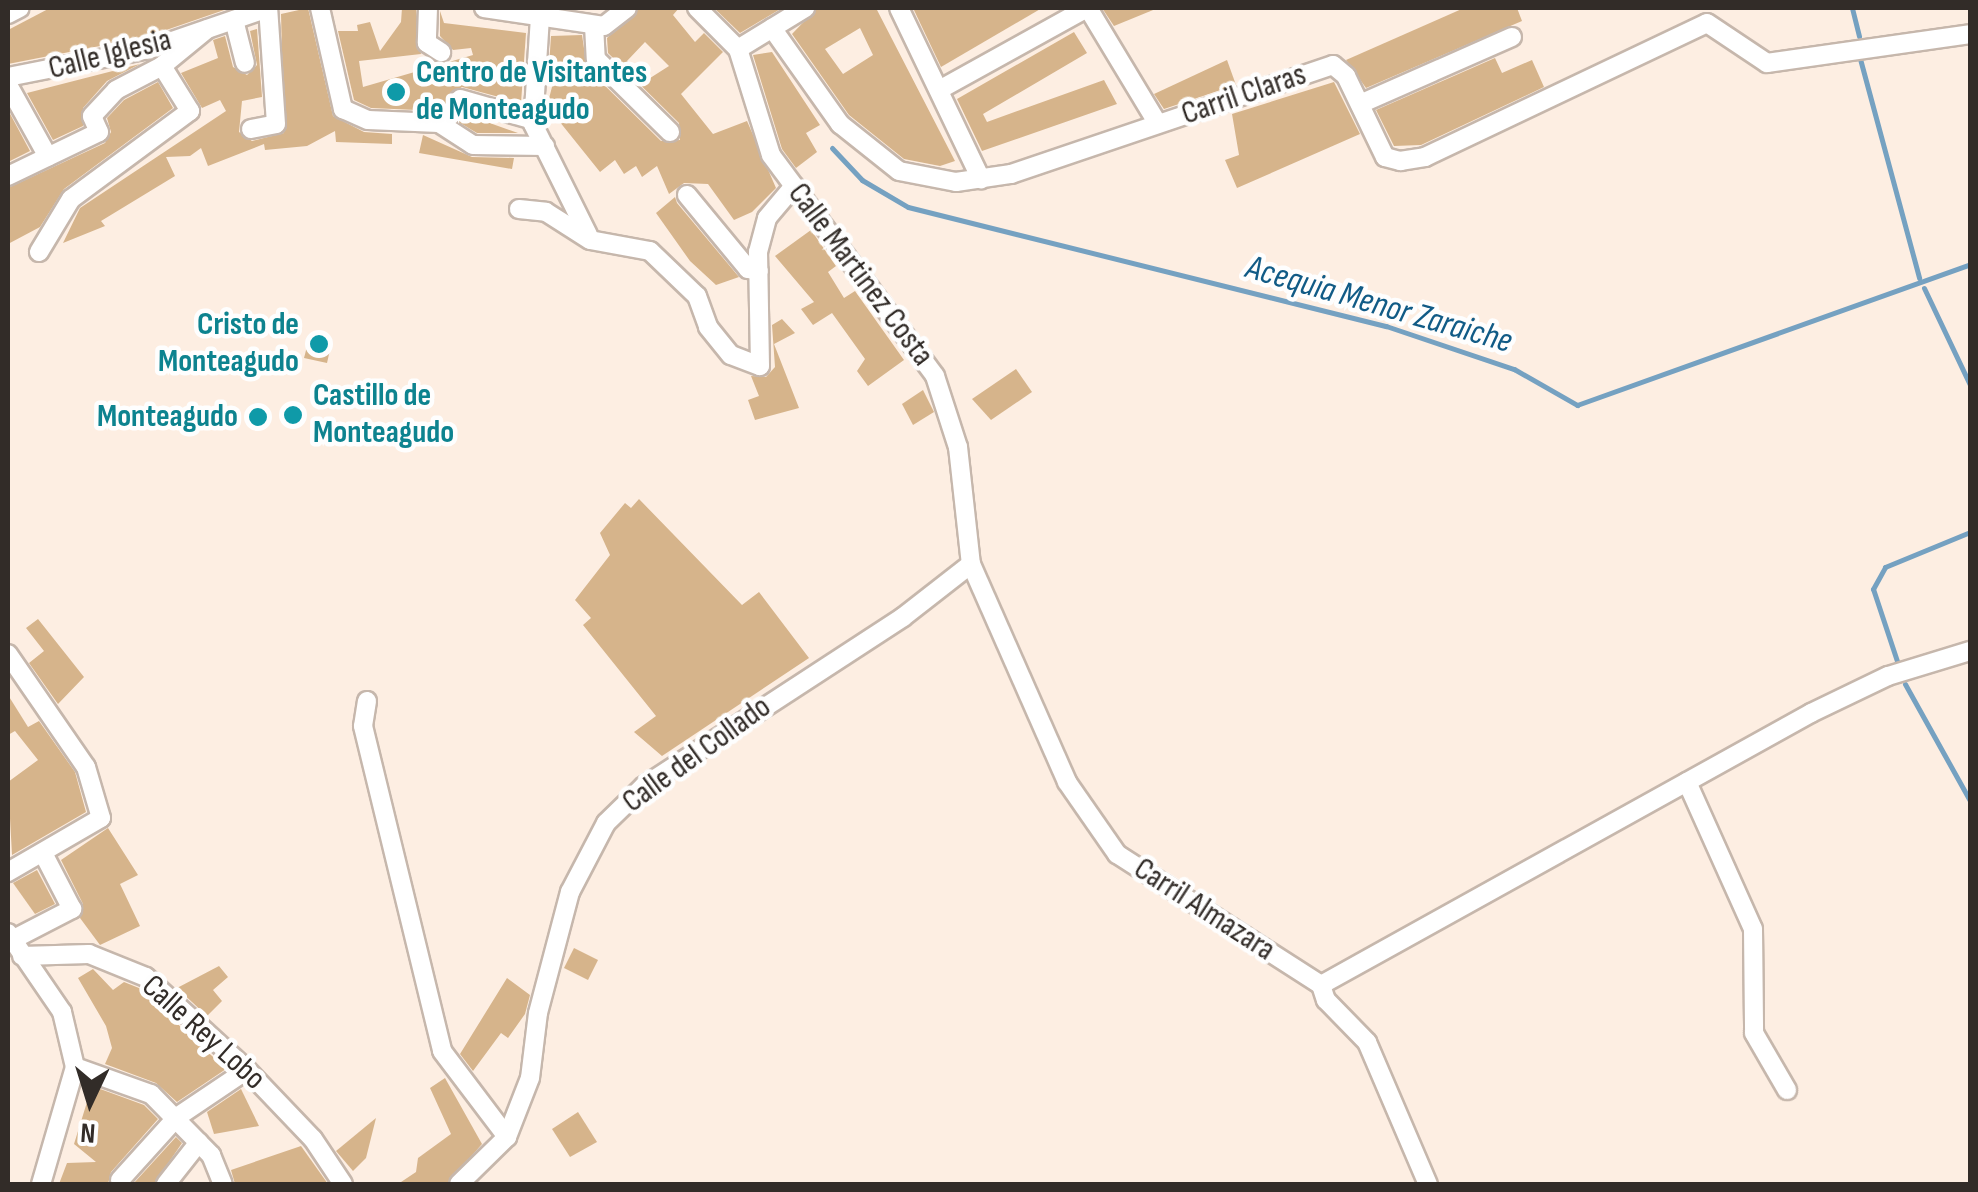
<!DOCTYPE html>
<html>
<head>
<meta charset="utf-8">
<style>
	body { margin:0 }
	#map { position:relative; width:1978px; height:1192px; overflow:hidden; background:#fdeee2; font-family:"Sofia Sans Condensed",sans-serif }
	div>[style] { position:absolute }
	.stream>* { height:5px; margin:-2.5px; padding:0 2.5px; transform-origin:2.5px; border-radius:2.5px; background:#75a1c1 }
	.building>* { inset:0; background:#d6b48b }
	.roads { filter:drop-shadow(2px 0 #c6b7ac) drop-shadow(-2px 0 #c6b7ac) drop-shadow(0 2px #c6b7ac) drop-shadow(0 -2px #c6b7ac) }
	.street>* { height:18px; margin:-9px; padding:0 9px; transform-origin:9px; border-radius:9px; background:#fff }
	.dots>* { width:28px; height:28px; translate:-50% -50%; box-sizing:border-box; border:5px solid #fefefe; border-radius:50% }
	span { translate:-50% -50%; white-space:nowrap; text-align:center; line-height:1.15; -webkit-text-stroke:9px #fefefe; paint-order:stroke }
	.street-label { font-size:32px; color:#322c28 }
	.culture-label { font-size:32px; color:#0d838f; font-weight:700 }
	.left { translate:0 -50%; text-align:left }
	.right { translate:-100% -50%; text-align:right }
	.water-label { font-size:35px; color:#115b86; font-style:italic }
	.frame { position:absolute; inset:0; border:10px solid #322c28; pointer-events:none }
	.north { position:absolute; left:40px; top:1052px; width:100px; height:100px; -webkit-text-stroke:8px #fefefe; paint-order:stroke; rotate:184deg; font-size:28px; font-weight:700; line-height:40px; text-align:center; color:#322c28 }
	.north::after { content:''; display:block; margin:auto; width:35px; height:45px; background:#322c28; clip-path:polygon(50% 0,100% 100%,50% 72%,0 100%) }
</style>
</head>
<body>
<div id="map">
	<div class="stream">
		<i style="left:1852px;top:8px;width:29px;rotate:76deg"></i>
		<i style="left:1859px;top:55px;width:231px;rotate:74.9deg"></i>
		<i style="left:832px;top:148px;width:44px;rotate:46.8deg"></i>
		<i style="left:862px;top:180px;width:53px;rotate:30.4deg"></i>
		<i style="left:908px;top:207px;width:493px;rotate:14deg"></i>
		<i style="left:1386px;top:326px;width:135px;rotate:18.6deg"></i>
		<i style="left:1514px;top:369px;width:73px;rotate:29.7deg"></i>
		<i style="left:1577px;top:405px;width:418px;rotate:-19.7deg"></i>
		<i style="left:1924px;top:288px;width:107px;rotate:64.6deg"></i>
		<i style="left:1898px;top:664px;width:79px;rotate:-108.4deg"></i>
		<i style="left:1873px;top:589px;width:25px;rotate:-61deg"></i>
		<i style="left:1885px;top:567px;width:92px;rotate:-22.4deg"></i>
		<i style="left:1905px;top:684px;width:134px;rotate:60.9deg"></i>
	</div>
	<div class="building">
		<i style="clip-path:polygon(50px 8px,230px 8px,146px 37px,8px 64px,8px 30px)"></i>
		<i style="clip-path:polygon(308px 8px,333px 116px,364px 132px,392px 134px,392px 144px,336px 142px,335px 131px,307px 146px,265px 150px,264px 144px,208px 166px,201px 148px,190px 156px,166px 157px,175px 176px,101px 221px,105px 226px,63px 243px,80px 208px,226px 111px,220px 100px,202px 108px,181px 73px,218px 58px,213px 40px,225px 36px,233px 67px,247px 75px,257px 65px,250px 31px,257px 29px,262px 97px,242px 101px,239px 132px,252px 141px,284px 133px,281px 14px)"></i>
		<i style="clip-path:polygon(402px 8px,416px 8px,421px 54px,359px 61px,363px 87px,473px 55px,471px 48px,453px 50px,440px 36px,440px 11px,444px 23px,526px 33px,521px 103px,462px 87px,448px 96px,456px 111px,518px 133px,477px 133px,440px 111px,371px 108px,354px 100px,338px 31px,358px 31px,357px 25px,370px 22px,380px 51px,401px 22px)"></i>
		<i style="clip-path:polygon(evenodd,639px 8px,679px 8px,673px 15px,695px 42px,704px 33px,723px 52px,681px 94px,713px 134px,747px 121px,776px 188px,752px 212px,734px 220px,708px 184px,684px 183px,669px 194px,657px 166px,642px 177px,636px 166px,624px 174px,615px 160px,600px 172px,547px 106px,557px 68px,549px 66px,551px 36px,582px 35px,587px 68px,661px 141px,680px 140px,679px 123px,608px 53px,607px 38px,639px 8px,645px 42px,669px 66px,647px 80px,627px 61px,645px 42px)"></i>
		<i style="clip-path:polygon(714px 8px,782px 8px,740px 33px)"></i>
		<i style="clip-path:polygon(evenodd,817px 8px,876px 8px,955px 161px,940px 166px,904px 159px,849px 115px,792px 34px,817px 8px,860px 28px,873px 55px,843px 74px,825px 49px,860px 28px)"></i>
		<i style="clip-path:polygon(913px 8px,1042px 8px,941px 67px)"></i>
		<i style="clip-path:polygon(1102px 8px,1158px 8px,1114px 26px)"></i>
		<i style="clip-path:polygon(1464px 8px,1517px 8px,1522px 21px,1366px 88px,1346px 60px)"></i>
		<i style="clip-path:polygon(1074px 32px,1087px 53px,983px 114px,987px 122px,1104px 80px,1117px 104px,982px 151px,957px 99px)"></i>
		<i style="clip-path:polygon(772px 52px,820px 125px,806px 133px,817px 152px,796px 168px,782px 149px,753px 55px)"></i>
		<i style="clip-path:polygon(1495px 58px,1502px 73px,1532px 60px,1544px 87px,1421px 145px,1394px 146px,1376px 110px)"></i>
		<i style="clip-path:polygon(1227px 60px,1236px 85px,1164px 109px,1154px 94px)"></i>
		<i style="clip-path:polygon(140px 64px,107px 81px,83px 108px,83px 126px,53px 140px,27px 93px)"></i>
		<i style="clip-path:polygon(158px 82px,173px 108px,64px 189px,40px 227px,8px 244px,8px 188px,105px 143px,111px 132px,107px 118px,124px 100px)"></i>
		<i style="clip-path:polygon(1334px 82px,1360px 134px,1237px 188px,1225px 160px,1239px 155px,1232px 114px)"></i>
		<i style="clip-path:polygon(8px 110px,30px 151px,8px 162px)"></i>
		<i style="clip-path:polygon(423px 135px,472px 157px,514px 158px,512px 169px,419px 153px)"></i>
		<i style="clip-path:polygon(675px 197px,677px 203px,739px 277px,716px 285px,690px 261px,656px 213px)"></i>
		<i style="clip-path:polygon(811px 230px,836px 266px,828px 272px,844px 298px,855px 291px,904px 360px,868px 386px,857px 371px,865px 359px,832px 313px,813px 325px,801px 309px,814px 302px,775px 256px)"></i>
		<i style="clip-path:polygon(782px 319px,795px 333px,774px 344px,799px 408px,755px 420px,748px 400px,759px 396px,751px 376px,766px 377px,775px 367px,772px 325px)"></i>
		<i style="clip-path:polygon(310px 335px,332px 341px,327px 363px,304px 358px)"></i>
		<i style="clip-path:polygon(1016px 369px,1032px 392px,991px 420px,972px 399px)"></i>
		<i style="clip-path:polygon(923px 390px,934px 412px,913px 425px,902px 404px)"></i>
		<i style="clip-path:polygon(639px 499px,742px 605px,759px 592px,809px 658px,662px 756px,634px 732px,656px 716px,583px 625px,591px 618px,575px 600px,610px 555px,600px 533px,625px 503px,631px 508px)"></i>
		<i style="clip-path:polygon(38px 619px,84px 677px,58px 704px,29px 663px,44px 651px,26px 628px)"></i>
		<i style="clip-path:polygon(8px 695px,28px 727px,39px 721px,75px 772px,86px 812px,12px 855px,8px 782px,38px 760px,15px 731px,8px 735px)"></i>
		<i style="clip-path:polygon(108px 828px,138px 875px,120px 884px,140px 926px,100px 945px,80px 918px,83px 904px,61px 860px)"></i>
		<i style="clip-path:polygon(37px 870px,55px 904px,35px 914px,13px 883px)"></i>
		<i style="clip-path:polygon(574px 948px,598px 960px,588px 980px,564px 968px)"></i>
		<i style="clip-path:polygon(219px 966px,228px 977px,213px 990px,222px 1001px,207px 1016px,177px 988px)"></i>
		<i style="clip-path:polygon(93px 969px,113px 990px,124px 982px,139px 988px,226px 1069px,177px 1102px,156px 1083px,105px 1064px,112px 1048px,106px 1026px,78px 978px)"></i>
		<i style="clip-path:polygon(507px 978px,530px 995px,525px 1014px,508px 1038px,501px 1033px,473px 1071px,460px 1054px)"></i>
		<i style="clip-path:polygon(445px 1078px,482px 1144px,447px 1184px,398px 1184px,416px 1172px,418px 1158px,451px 1134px,430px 1088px)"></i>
		<i style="clip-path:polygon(92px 1086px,144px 1105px,158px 1119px,111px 1172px,108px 1184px,59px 1184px,67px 1163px,96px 1162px,74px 1144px)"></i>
		<i style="clip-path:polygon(241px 1089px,259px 1126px,214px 1134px,207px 1112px)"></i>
		<i style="clip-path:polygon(578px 1112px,597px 1142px,570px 1157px,552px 1129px)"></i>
		<i style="clip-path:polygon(376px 1118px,366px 1158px,353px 1171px,336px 1151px)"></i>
		<i style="clip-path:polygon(176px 1137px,182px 1143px,154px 1184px,133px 1184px)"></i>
		<i style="clip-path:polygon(301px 1146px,328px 1184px,235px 1184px,231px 1170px)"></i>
	</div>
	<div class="roads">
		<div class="street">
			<i style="left:320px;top:8px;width:104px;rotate:77.2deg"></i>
			<i style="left:343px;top:109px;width:27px;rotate:24deg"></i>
			<i style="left:368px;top:120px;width:71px;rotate:2.4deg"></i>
			<i style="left:439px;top:123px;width:40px;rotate:32.9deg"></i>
			<i style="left:473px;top:145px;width:72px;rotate:0.8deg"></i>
			<i style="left:428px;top:8px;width:35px;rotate:92deg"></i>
			<i style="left:427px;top:43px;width:17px;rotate:33deg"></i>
			<i style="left:484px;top:8px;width:121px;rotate:8.5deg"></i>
			<i style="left:604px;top:26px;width:29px;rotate:-38deg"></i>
			<i style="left:697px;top:8px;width:58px;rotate:45deg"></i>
			<i style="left:738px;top:49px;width:111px;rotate:72.7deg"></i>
			<i style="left:771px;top:155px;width:275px;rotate:53.4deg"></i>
			<i style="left:935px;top:376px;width:75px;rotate:72.1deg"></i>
			<i style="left:958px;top:447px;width:118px;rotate:83.7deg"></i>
			<i style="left:971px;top:564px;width:238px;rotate:66.2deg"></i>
			<i style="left:1067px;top:782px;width:88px;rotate:55.2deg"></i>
			<i style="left:1117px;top:854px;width:242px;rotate:32.7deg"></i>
			<i style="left:1321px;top:985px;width:16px;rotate:72deg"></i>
			<i style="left:1326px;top:1000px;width:59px;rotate:45.7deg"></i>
			<i style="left:1367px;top:1042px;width:155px;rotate:66.8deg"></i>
			<i style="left:899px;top:8px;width:190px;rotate:64.4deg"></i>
			<i style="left:1088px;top:8px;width:135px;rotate:58.9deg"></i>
			<i style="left:8px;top:14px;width:13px;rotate:-27deg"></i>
			<i style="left:540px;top:17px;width:107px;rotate:93.7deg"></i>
			<i style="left:533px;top:124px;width:124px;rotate:63.6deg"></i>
			<i style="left:234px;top:20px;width:44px;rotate:75.7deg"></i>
			<i style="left:594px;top:25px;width:34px;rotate:87deg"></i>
			<i style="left:596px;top:59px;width:104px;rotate:44.6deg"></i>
			<i style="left:772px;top:28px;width:118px;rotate:54.7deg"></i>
			<i style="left:840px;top:124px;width:75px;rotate:38.5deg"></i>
			<i style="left:899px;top:171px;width:58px;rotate:10.9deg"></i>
			<i style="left:956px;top:182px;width:56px;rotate:-8.3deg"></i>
			<i style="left:1011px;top:174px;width:340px;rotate:-18.7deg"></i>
			<i style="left:1333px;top:65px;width:17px;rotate:40deg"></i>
			<i style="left:1346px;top:76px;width:90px;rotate:64.3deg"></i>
			<i style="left:1385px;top:157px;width:16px;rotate:15deg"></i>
			<i style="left:1400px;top:161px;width:25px;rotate:-9deg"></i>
			<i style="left:1425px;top:157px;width:312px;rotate:-25.4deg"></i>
			<i style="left:1707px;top:23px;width:72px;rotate:33.7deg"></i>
			<i style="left:1767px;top:63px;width:205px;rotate:-8.1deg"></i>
			<i style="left:738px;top:49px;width:79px;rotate:-31.5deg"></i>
			<i style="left:8px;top:77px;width:144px;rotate:-11.2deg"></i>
			<i style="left:149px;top:49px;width:126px;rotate:-19deg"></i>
			<i style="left:8px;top:85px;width:82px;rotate:60.9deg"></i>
			<i style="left:939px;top:90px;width:169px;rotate:-29deg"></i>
			<i style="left:460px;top:99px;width:76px;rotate:16deg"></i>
			<i style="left:1360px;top:104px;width:166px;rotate:-23.8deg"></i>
			<i style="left:251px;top:129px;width:25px;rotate:-11deg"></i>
			<i style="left:276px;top:124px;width:116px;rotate:-93.9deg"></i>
			<i style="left:8px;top:176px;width:101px;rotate:-25.8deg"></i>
			<i style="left:99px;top:132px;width:17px;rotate:-114deg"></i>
			<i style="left:92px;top:116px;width:35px;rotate:-47deg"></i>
			<i style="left:116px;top:90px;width:52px;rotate:-27.6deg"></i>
			<i style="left:687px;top:195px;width:96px;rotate:50.5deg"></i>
			<i style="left:748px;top:269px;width:11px;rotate:10deg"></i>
			<i style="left:519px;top:209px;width:27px;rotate:6deg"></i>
			<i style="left:546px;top:212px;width:52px;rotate:32.5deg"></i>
			<i style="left:590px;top:240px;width:61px;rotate:10.4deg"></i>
			<i style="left:650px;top:251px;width:65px;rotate:43.8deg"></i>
			<i style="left:697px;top:296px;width:33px;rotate:70deg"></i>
			<i style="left:708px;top:327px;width:36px;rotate:51deg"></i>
			<i style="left:731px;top:355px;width:31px;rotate:21deg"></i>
			<i style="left:760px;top:366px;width:114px;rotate:-91deg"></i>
			<i style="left:758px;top:252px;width:35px;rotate:-75deg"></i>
			<i style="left:767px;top:218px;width:42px;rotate:-49.8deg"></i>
			<i style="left:39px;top:252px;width:62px;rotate:-58.9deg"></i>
			<i style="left:71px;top:199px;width:148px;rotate:-36.5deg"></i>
			<i style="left:190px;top:111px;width:53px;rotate:-121.9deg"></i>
			<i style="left:162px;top:66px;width:58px;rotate:-39.4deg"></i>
			<i style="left:8px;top:654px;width:137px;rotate:55.4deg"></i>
			<i style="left:86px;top:767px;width:53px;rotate:73.6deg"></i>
			<i style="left:101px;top:818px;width:108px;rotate:149.9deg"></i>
			<i style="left:367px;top:701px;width:25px;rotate:99deg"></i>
			<i style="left:363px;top:726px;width:334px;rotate:76.3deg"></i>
			<i style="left:442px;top:1051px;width:108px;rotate:52.9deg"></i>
			<i style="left:1687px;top:782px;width:161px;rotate:65.8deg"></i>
			<i style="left:1753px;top:929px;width:104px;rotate:89.4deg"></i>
			<i style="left:1754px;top:1033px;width:66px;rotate:59.9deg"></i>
			<i style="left:8px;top:933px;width:96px;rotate:55.6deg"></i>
			<i style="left:62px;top:1012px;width:57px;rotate:76.7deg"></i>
			<i style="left:75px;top:1067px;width:122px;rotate:106.2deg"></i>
			<i style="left:12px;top:940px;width:68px;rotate:-27.3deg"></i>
			<i style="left:72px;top:909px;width:63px;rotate:-117.4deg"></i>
			<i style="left:22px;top:956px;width:67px;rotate:-1.7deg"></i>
			<i style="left:89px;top:954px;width:61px;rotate:22deg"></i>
			<i style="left:146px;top:977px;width:137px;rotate:42.6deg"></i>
			<i style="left:247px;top:1070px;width:95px;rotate:46.3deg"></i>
			<i style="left:313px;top:1139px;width:54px;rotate:56.3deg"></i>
			<i style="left:1321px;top:985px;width:560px;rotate:-29.03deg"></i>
			<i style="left:1811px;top:713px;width:85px;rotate:-25.7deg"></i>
			<i style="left:1888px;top:676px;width:86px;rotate:-17deg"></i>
			<i style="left:75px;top:1067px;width:81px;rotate:19.6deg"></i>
			<i style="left:151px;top:1094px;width:86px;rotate:45.5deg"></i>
			<i style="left:211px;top:1155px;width:31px;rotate:68deg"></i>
			<i style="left:120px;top:1180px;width:85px;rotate:-47.9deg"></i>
			<i style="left:177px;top:1117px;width:84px;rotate:-33.9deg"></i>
			<i style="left:166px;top:1184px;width:53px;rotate:-51.8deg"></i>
			<i style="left:459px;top:1184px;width:67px;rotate:-44.4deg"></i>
			<i style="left:507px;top:1137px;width:63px;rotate:-68.7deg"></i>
			<i style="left:530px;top:1078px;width:65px;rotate:-83deg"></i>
			<i style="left:538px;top:1013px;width:125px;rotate:-75.2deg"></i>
			<i style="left:570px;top:892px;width:78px;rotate:-62.4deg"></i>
			<i style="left:606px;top:823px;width:53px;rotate:-44.2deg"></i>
			<i style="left:644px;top:786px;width:309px;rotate:-33.1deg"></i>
			<i style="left:903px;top:617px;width:86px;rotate:-37.9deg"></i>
		</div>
	</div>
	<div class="dots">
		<i style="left:396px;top:92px;background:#0f9aa8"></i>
		<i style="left:319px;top:344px;background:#0f9aa8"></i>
		<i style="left:293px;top:415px;background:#0f9aa8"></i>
		<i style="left:258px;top:417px;background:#0f9aa8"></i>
	</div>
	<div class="street-label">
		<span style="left:110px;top:55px;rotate:-14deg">Calle Iglesia</span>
		<span style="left:1244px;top:95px;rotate:-19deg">Carril Claras</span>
		<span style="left:860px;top:275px;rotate:53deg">Calle Martinez Costa</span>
		<span style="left:697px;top:755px;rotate:-36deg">Calle del Collado</span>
		<span style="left:1204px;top:910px;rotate:33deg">Carril Almazara</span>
		<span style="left:203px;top:1033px;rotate:42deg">Calle Rey Lobo</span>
	</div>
	<div class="culture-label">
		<span class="left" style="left:416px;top:92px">Centro de Visitantes<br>de Monteagudo</span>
		<span class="right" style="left:299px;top:344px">Cristo de<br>Monteagudo</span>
		<span class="left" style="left:313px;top:415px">Castillo de<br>Monteagudo</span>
		<span class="right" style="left:238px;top:417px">Monteagudo</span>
	</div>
	<div class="water-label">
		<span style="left:1379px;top:305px;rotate:16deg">Acequia Menor Zaraiche</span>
	</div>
	<div class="frame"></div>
	<div class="north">N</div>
</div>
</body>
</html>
